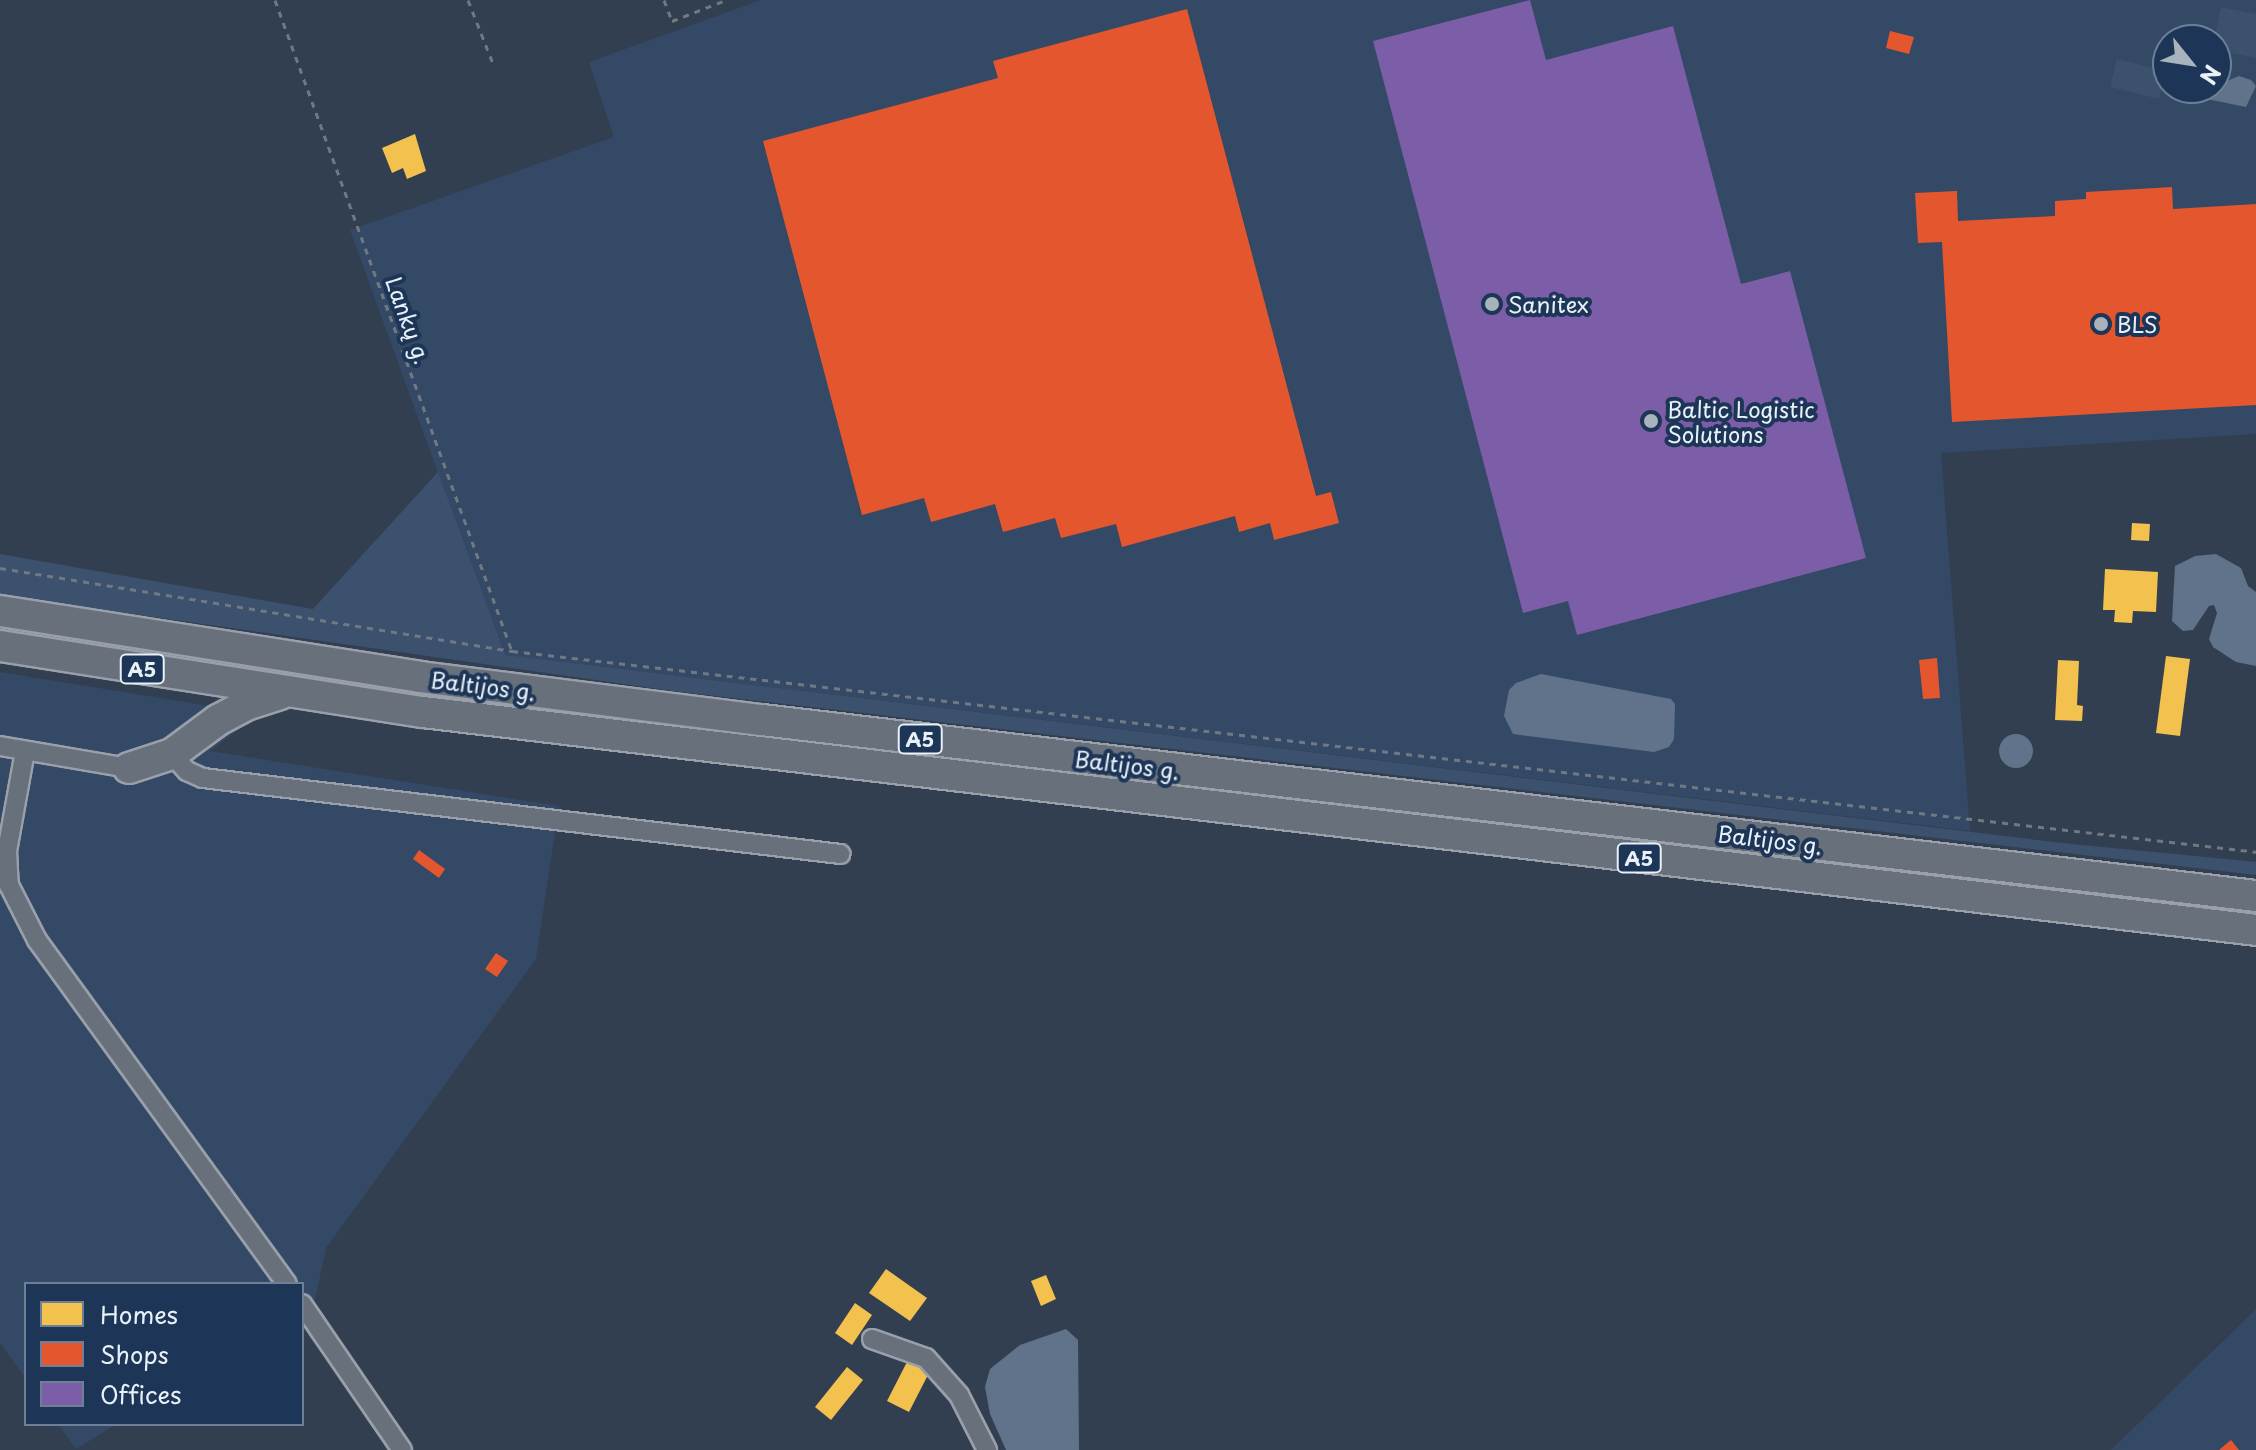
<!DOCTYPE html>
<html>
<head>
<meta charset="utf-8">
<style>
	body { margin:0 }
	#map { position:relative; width:2256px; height:1450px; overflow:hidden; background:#323f50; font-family:"Playpen Sans",sans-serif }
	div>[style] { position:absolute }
	.built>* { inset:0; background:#334965 }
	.green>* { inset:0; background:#3c516d }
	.water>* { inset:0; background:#60738a }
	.round { border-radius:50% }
	.homes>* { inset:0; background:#f2c14e }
	.shops>* { inset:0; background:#e4572e }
	.offices>* { inset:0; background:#7b5ea7 }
	.path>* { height:3px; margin-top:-1.5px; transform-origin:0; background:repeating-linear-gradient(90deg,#707881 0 6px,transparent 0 12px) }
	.roads { filter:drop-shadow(2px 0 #99a0aa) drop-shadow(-2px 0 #99a0aa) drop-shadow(0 2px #99a0aa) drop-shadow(0 -2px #99a0aa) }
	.minor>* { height:18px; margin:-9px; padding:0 9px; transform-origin:9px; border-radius:9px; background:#67707b }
	.trunk>* { height:30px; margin:-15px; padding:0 15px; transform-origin:15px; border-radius:15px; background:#67707b }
	.dots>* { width:22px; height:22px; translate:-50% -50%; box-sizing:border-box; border:4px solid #1d3557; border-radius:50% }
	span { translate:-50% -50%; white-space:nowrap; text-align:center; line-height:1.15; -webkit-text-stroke:8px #1d3557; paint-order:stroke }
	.shield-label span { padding:2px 6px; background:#1d3557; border:2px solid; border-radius:6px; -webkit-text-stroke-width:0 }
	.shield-label { font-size:20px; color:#e8f1f8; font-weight:700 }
	.poi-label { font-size:22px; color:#e8f1f8 }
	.left { translate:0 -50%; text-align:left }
	.street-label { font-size:22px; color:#e8f1f8 }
	.legend { position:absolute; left:24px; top:1282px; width:280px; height:144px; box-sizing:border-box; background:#1d3557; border:2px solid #6e8097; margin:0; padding:10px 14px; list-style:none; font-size:24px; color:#e8f1f8 }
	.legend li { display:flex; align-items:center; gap:16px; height:40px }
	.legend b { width:40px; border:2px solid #6e8097 }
	.north { position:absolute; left:2152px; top:24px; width:80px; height:80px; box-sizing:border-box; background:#1d3557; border:2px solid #6e8097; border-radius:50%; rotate:120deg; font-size:22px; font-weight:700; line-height:32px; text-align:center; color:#e8f1f8 }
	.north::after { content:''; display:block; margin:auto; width:28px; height:36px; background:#a8b3bd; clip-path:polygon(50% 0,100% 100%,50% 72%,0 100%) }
</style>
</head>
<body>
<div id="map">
	<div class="built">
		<i style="clip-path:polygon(evenodd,761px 0,2256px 0,2256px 434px,1941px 453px,1970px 831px,504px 655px,350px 230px,614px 137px,589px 62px,761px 0,2168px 40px,2216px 40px,2216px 88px,2168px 88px,2168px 40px)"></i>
		<i style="clip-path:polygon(0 672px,259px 714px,210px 751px,559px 806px,536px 959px,326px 1248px,315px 1300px,302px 1308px,302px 1284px,26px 1284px,26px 1379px,0 1343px)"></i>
		<i style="clip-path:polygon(2256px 1309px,2256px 1450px,2111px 1450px)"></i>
		<i style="clip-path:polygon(58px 1424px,117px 1424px,76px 1449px)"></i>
	</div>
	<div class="green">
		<i style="clip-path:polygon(2221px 7px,2256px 14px,2256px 58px,2216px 50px,2214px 40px)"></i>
		<i style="clip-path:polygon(2117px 59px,2166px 71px,2159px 99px,2110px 87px)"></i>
		<i style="clip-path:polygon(438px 472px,505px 655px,2062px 843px,2256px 862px,2256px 875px,673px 691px,0 595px,0 554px,313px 609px)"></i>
		<i style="clip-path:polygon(0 620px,2256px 909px,2256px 919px,487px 708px,0 633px)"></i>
	</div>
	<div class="water">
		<i style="clip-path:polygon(2239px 76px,2251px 80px,2256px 86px,2246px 107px,2197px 97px,2191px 90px,2216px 88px,2216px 78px,2227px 81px)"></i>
		<i style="clip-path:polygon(2216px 554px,2241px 568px,2248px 586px,2256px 592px,2256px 666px,2236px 662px,2213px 647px,2209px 639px,2217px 613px,2214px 605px,2209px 606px,2193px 630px,2183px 631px,2172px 621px,2175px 566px,2195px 556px)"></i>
		<i style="clip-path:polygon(1541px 674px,1671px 699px,1675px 704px,1674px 739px,1669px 747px,1654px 752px,1513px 734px,1504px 716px,1509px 690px,1516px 683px)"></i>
		<i class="round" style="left:1999px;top:734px;width:34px;height:34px"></i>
		<i style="clip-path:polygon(1066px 1329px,1078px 1340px,1079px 1450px,1006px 1450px,990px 1414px,985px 1387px,990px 1369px,1020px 1345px)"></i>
	</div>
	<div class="homes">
		<i style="clip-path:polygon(415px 134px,426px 171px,407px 179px,403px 168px,392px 173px,382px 148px)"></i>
		<i style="clip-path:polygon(2132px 523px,2150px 524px,2149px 541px,2131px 540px)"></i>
		<i style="clip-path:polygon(2105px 569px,2158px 572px,2156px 612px,2133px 611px,2132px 623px,2114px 622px,2115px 610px,2103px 610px)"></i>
		<i style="clip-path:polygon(2166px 656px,2190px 659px,2180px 736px,2156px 733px)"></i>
		<i style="clip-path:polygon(2058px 660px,2079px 661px,2077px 705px,2083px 706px,2082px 721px,2055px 720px)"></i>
		<i style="clip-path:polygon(886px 1269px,927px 1298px,910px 1321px,869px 1293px)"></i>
		<i style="clip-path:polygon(1046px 1275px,1056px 1299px,1041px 1306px,1031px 1281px)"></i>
		<i style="clip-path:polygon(855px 1303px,872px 1315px,852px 1345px,835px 1333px)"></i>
		<i style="clip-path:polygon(909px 1358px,931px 1369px,909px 1412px,887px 1401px)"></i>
		<i style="clip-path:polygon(847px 1367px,863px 1380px,831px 1420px,815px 1407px)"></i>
	</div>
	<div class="shops">
		<i style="clip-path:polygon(1187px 9px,1316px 496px,1331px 492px,1339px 523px,1274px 540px,1270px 523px,1239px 532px,1235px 516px,1122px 547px,1116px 524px,1061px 538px,1055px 518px,1003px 532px,995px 504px,931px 522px,924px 498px,862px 515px,763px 141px,998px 78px,993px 61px)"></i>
		<i style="clip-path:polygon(1890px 31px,1914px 37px,1909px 54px,1886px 48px)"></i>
		<i style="clip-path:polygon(2172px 187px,2173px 209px,2256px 204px,2256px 405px,1952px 422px,1942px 242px,1918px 243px,1915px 193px,1957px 191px,1958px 221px,2055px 216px,2055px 201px,2086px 199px,2086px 192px)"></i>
		<i style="clip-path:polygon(1937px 658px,1940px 698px,1923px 699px,1919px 660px)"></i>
		<i style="clip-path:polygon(419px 850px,445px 869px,439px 878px,413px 859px)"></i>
		<i style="clip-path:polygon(496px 953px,508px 961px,497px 977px,485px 969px)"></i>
		<i style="clip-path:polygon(2231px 1440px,2239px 1450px,2219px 1450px)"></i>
	</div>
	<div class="offices">
		<i style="clip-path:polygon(1530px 0,1546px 60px,1673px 26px,1741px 284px,1790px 271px,1866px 558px,1577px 635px,1568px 601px,1523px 613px,1373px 41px)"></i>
	</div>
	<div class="path">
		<i style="left:275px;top:0;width:693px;rotate:70deg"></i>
		<i style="left:468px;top:0;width:71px;rotate:68.5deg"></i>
		<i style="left:664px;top:0;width:22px;rotate:69deg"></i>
		<i style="left:672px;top:21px;width:58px;rotate:-21.3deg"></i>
		<i style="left:0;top:568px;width:519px;rotate:9.21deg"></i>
		<i style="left:512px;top:651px;width:1756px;rotate:6.57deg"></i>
	</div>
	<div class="roads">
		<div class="minor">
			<i style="left:0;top:746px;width:131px;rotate:9.7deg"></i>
			<i style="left:25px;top:751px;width:102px;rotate:100.2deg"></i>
			<i style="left:7px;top:851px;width:34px;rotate:87deg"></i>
			<i style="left:9px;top:885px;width:62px;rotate:63deg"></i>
			<i style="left:37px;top:940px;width:425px;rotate:54deg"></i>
			<i style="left:172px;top:754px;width:23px;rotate:49deg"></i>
			<i style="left:187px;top:771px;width:17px;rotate:24deg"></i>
			<i style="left:203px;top:778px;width:642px;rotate:6.8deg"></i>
			<i style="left:302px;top:1304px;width:177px;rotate:55.6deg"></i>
			<i style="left:872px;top:1339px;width:57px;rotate:19.4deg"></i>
			<i style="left:926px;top:1358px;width:50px;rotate:48.3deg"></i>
			<i style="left:959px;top:1395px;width:62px;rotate:63deg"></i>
		</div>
		<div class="trunk">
			<i style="left:0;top:611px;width:425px;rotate:8.9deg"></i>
			<i style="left:420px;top:677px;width:345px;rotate:7.2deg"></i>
			<i style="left:762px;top:720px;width:1504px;rotate:6.72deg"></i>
			<i style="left:0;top:646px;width:428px;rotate:8.9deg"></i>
			<i style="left:423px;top:712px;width:1846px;rotate:6.78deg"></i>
			<i style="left:129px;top:768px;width:45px;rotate:-18deg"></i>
			<i style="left:172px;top:754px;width:57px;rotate:-36.5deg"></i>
			<i style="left:218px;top:720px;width:32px;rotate:-28deg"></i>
			<i style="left:246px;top:705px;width:36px;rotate:-18deg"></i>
		</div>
	</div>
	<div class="dots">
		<i style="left:1492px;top:304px;background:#a8b3bd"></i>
		<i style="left:2101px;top:324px;background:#a8b3bd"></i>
		<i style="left:1651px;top:421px;background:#a8b3bd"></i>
	</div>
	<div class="shield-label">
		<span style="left:142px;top:669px">A5</span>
		<span style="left:920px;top:739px">A5</span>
		<span style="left:1639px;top:858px">A5</span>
	</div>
	<div class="poi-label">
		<span class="left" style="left:1508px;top:304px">Sanitex</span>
		<span class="left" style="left:2117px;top:324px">BLS</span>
		<span class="left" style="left:1667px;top:421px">Baltic Logistic<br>Solutions</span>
	</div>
	<div class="street-label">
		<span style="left:409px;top:320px;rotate:70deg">Lankų g.</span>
		<span style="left:483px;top:685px;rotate:7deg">Baltijos g.</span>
		<span style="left:1127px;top:764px;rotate:7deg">Baltijos g.</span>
		<span style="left:1770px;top:839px;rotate:7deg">Baltijos g.</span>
	</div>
	<ul class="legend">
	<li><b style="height:22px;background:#f2c14e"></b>Homes</li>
	<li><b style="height:22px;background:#e4572e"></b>Shops</li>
	<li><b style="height:22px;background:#7b5ea7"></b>Offices</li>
	</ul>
	<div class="north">N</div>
</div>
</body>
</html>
